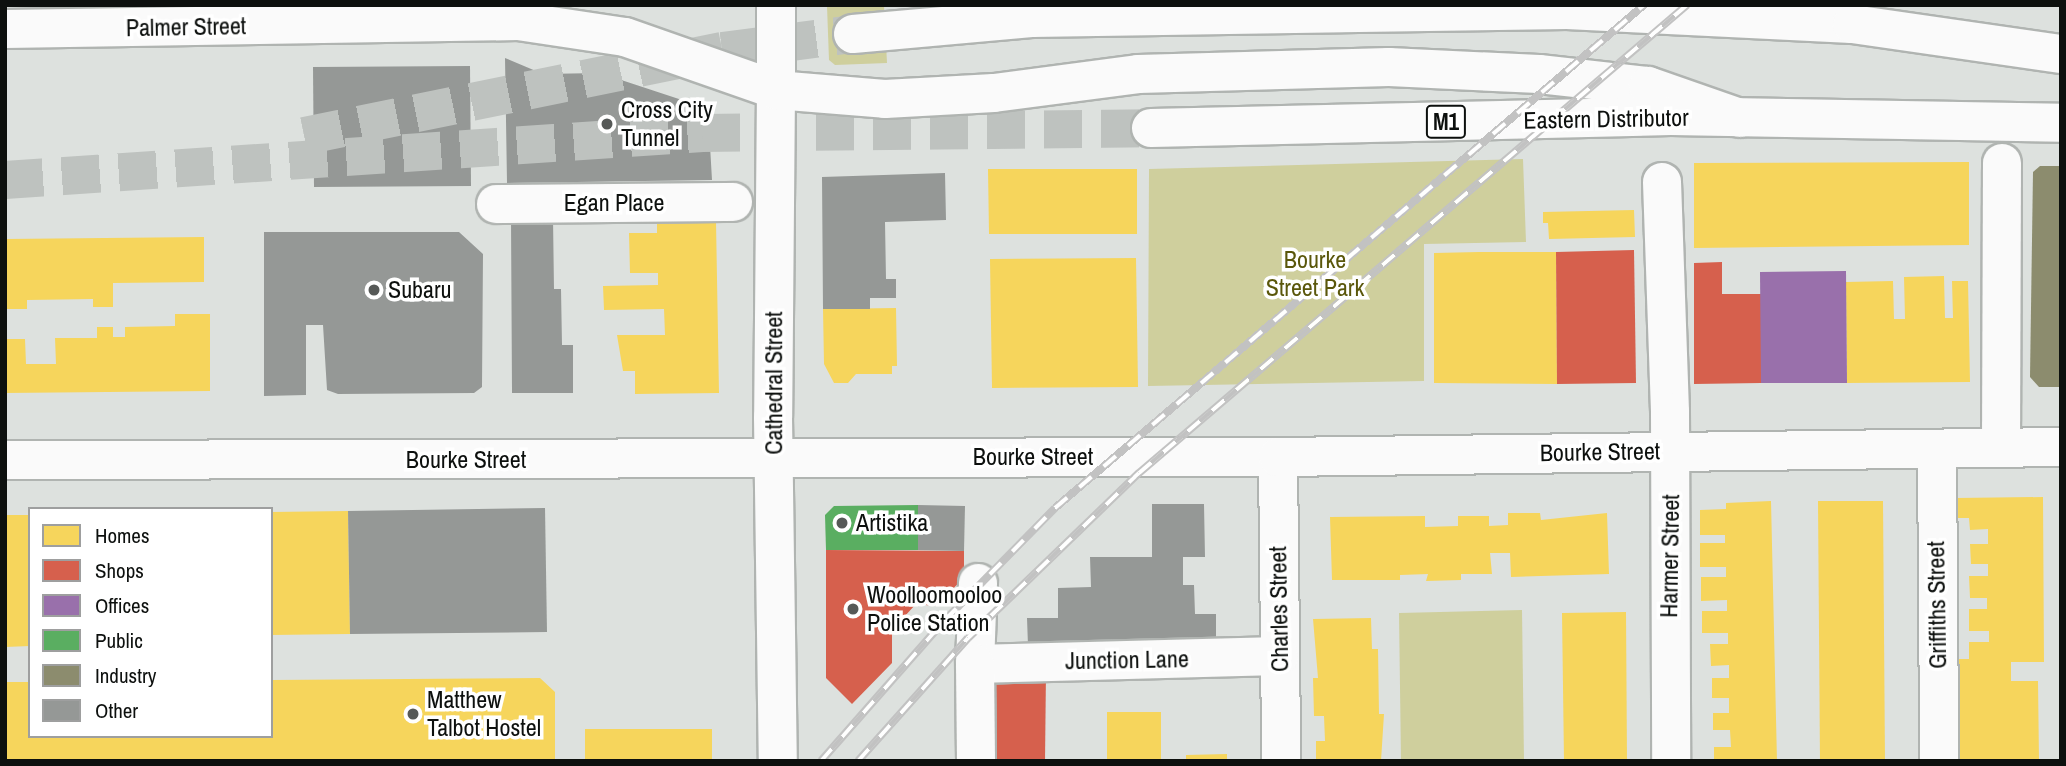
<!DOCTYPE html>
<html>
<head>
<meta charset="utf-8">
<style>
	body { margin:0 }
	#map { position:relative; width:2066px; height:766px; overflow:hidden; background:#dde1de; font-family:"Archivo Narrow",sans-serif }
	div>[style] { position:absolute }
	.green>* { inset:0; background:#cfcf9d }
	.homes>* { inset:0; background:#f6d55c }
	.shops>* { inset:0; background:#d6604d }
	.offices>* { inset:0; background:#9970ab }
	.public>* { inset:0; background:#5aae61 }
	.industry>* { inset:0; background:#8c8c6e }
	.building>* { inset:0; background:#959896 }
	.highway-tunnel>* { height:38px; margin-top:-19px; transform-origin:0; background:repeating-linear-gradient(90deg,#bec2bf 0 38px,transparent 0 57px) }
	.roads { filter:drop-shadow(2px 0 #b0b4b1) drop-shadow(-2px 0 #b0b4b1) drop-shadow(0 2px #b0b4b1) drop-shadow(0 -2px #b0b4b1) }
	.minor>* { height:38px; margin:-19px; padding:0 19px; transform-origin:19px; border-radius:19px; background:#fafafa }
	.major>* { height:38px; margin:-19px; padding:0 19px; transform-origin:19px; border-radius:19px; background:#fafafa }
	.highway>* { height:38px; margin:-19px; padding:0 19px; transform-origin:19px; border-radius:19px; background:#fafafa }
	.rail>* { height:8px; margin-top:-4px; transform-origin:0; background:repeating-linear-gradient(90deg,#fff 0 16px,#c2c2c2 0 32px); box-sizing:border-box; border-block:2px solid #c2c2c2 }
	.dots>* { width:19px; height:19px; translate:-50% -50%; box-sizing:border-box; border:4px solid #fff; border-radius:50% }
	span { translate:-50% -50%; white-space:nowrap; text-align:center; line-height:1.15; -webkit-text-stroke:7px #fff; paint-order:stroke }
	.shield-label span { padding:2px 5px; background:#fff; border:2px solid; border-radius:5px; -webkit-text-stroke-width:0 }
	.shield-label { font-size:23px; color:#0d100e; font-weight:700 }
	.street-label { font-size:24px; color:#0d100e }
	.poi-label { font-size:24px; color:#0d100e }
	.left { translate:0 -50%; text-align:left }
	.park-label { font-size:24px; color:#5a570b }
	.frame { position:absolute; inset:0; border:7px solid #0d100e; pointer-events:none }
	.legend { position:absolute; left:28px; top:507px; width:245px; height:231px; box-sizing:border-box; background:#fff; border:2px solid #9e9f9f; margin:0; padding:9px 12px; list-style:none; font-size:21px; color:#0d100e }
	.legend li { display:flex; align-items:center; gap:14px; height:35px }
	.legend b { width:35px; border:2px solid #9e9f9f }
</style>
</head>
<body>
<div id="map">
	<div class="green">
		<i style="clip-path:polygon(884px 5px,887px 63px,835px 65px,829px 60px,827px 6px)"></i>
		<i style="clip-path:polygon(1523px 159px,1526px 242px,1424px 244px,1424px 381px,1148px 386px,1149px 169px)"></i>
		<i style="clip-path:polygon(1522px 610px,1524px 761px,1401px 761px,1399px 613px)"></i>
	</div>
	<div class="homes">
		<i style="clip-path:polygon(1969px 162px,1969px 245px,1694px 248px,1694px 163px)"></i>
		<i style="clip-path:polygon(988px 169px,1137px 169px,1137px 234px,989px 234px)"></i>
		<i style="clip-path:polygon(1634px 210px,1635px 237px,1549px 239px,1548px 223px,1543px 223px,1543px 212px)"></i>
		<i style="clip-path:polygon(716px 221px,719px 393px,635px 394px,635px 371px,623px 371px,617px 335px,665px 335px,664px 309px,604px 310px,603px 286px,658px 285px,658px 273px,630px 273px,629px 233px,657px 233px,657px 222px)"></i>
		<i style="clip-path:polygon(204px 237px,204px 282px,113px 283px,113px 307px,93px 307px,93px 299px,27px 300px,27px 309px,5px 309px,5px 239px)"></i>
		<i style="clip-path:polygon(1479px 252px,1556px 252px,1557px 384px,1434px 383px,1434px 253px)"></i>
		<i style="clip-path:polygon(1136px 258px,1138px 387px,992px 388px,990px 259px)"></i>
		<i style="clip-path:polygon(1944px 276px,1945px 318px,1953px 318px,1952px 281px,1968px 281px,1970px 382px,1847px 383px,1846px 282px,1893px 281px,1894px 319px,1905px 319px,1904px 277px)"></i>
		<i style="clip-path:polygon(896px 308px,897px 366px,892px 366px,892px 374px,856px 374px,848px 383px,834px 383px,824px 364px,823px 309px)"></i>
		<i style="clip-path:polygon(175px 314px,210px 314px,210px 391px,5px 393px,5px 339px,25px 339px,26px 364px,56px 364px,55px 338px,97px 338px,97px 327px,113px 327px,113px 337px,125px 337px,125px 327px,175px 326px)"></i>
		<i style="clip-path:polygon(2043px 497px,2044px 662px,2011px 662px,2011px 681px,2038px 681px,2039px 761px,1954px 761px,1953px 659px,1969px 659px,1969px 642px,1989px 642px,1989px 631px,1969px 631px,1969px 609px,1987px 609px,1987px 598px,1970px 598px,1969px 576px,1988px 576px,1988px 564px,1971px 564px,1970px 544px,1988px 544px,1988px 529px,1970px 530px,1969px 518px,1956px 518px,1956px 498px)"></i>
		<i style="clip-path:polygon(1771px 501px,1777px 761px,1714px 761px,1714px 747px,1731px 747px,1730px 730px,1713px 730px,1713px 713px,1729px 713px,1729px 698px,1712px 698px,1712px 678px,1729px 678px,1729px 665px,1711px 666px,1710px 644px,1728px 644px,1728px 633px,1702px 633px,1702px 611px,1727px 611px,1727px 600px,1701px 601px,1701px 577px,1726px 577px,1726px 567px,1700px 567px,1700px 543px,1725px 543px,1725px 535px,1700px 535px,1700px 510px,1726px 509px,1726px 503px)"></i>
		<i style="clip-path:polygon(1818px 501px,1883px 501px,1885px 761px,1820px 761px)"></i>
		<i style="clip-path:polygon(348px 511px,350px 634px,271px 635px,271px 512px)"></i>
		<i style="clip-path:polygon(1508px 513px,1540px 513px,1541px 520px,1607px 513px,1609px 574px,1511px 577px,1510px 553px,1490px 553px,1492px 574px,1461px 574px,1461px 580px,1426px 581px,1428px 574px,1400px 575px,1400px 580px,1332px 580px,1330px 517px,1425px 516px,1425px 527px,1458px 526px,1458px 516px,1489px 516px,1489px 526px,1508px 525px)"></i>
		<i style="clip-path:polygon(5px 515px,30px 515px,30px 646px,5px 647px)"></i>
		<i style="clip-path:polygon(1626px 612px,1627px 761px,1564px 761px,1562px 613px)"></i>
		<i style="clip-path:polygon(1371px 618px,1372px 649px,1378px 649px,1379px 714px,1384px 714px,1381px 761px,1316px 761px,1316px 741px,1325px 741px,1324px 716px,1314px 716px,1313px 678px,1318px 678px,1313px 619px)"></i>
		<i style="clip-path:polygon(540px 678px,555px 692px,555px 761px,5px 761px,7px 682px,30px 682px,30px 736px,271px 736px,271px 680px)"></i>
		<i style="clip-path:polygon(1107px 712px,1161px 712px,1161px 761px,1107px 761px)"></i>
		<i style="clip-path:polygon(585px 729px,712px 729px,712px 761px,585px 761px)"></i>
		<i style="clip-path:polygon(1227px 754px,1227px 761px,1186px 761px,1186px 755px)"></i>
	</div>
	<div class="shops">
		<i style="clip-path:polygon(1634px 250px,1636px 383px,1557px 384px,1556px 252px)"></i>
		<i style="clip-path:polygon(1722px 262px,1722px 294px,1761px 294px,1761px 383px,1694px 384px,1694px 263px)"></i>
		<i style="clip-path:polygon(826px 550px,964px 551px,964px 578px,935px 606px,916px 604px,892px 630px,892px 663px,852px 704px,826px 678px)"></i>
		<i style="clip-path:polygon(1046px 671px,1045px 761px,995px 761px,995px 677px)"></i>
	</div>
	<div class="offices">
		<i style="clip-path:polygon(1846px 271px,1847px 383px,1761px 383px,1760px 272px)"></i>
	</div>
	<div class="public">
		<i style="clip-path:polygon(918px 505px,918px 550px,826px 550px,825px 515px,834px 506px)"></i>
	</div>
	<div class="industry">
		<i style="clip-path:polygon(2040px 166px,2061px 166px,2061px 387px,2039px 387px,2030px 377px,2033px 172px)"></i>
	</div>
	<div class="building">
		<i style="clip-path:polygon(505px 58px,543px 74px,600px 73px,685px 101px,699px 112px,709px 128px,712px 180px,507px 183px)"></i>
		<i style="clip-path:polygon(470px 66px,471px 186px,314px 187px,313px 67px)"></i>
		<i style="clip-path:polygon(945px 173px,946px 220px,885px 222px,886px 279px,896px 279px,896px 298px,870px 298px,870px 309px,823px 309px,822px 177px)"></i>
		<i style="clip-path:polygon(511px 218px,553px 218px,554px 289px,561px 289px,562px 345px,573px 345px,573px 393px,512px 393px)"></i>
		<i style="clip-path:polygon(264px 232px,459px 232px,483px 254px,482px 387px,474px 393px,338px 394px,327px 390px,323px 325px,306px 325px,306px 395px,264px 396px)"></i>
		<i style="clip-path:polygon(1152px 504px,1204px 504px,1205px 557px,1183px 557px,1183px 585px,1194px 585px,1195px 614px,1216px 614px,1216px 645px,1028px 646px,1027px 618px,1058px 618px,1058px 588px,1091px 587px,1090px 557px,1152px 557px)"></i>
		<i style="clip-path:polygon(918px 505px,965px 506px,964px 551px,918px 550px)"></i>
		<i style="clip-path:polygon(545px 508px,547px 632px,350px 634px,348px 511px)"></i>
	</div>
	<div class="highway-tunnel">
		<i style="left:304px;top:136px;width:427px;rotate:-11.5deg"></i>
		<i style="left:722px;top:51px;width:132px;rotate:-7.4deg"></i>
		<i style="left:5px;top:180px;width:699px;rotate:-3.86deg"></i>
		<i style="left:702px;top:133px;width:449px;rotate:-0.6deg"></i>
	</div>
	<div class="roads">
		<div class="minor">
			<i style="left:776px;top:90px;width:327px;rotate:90.5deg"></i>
			<i style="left:773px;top:417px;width:344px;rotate:89.2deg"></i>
			<i style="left:1662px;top:182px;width:230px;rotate:88deg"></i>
			<i style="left:1670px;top:412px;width:349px;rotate:89.8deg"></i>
			<i style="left:496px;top:204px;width:237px;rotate:-0.5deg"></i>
			<i style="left:2001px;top:448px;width:285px;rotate:-89.8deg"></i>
			<i style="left:1937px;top:449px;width:312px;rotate:89.6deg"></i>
			<i style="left:1278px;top:457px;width:304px;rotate:89.4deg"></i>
			<i style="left:5px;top:460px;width:1273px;rotate:-0.14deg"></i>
			<i style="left:1278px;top:457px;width:783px;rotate:-0.73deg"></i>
			<i style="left:978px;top:583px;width:81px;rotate:92.1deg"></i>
			<i style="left:975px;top:664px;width:304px;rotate:-1.5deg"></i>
			<i style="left:975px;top:664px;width:97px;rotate:89.4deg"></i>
		</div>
		<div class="major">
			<i style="left:5px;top:29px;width:513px;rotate:-0.89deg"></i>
			<i style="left:518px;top:21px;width:108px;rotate:8.5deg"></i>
			<i style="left:625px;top:37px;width:160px;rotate:19.3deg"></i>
			<i style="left:776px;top:90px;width:85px;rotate:-90deg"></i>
		</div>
		<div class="highway">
			<i style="left:853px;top:34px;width:179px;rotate:-5.1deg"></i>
			<i style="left:1031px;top:18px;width:536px;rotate:-0.86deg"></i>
			<i style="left:1567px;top:10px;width:285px;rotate:2.8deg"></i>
			<i style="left:1852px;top:24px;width:211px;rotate:8.2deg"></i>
			<i style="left:776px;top:90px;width:109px;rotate:4.7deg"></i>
			<i style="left:885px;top:99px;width:109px;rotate:-3.2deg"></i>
			<i style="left:994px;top:93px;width:145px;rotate:-7.5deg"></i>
			<i style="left:1138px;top:74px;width:251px;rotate:-1.6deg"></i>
			<i style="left:1389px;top:67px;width:150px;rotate:2.7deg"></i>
			<i style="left:1539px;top:74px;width:110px;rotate:6.3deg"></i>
			<i style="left:1648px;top:86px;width:97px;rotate:19.2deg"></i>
			<i style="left:1151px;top:128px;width:520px;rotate:-1.32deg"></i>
			<i style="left:1671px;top:116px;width:390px;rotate:1deg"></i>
		</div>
	</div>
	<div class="rail">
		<i style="left:821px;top:761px;width:188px;rotate:-48.7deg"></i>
		<i style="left:945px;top:620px;width:157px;rotate:-45.5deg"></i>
		<i style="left:1055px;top:508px;width:775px;rotate:-40.5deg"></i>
		<i style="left:858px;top:761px;width:165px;rotate:-48.2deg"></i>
		<i style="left:968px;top:638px;width:238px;rotate:-44deg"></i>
		<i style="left:1139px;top:473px;width:721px;rotate:-40.5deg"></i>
	</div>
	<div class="dots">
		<i style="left:607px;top:124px;background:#565957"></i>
		<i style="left:374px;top:290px;background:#565957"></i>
		<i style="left:842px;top:523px;background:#565957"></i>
		<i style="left:853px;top:609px;background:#565957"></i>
		<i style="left:413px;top:714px;background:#565957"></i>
	</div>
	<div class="shield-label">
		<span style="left:1446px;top:122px">M1</span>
	</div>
	<div class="street-label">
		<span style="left:186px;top:27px;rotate:-1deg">Palmer Street</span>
		<span style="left:1606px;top:119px;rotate:-1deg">Eastern Distributor</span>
		<span style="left:614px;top:203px">Egan Place</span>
		<span style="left:774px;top:383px;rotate:-90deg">Cathedral Street</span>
		<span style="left:1600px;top:452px;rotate:-1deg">Bourke Street</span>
		<span style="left:1033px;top:457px">Bourke Street</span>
		<span style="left:466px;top:460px">Bourke Street</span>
		<span style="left:1670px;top:556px;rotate:-89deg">Harmer Street</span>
		<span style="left:1937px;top:605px;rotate:-91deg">Griffiths Street</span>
		<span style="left:1279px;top:609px;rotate:-91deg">Charles Street</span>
		<span style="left:1127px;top:660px;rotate:-1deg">Junction Lane</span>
	</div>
	<div class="poi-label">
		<span class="left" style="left:621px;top:124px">Cross City<br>Tunnel</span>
		<span class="left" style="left:388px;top:290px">Subaru</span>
		<span class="left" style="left:856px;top:523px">Artistika</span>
		<span class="left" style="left:867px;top:609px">Woolloomooloo<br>Police Station</span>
		<span class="left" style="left:427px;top:714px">Matthew<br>Talbot Hostel</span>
	</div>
	<div class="park-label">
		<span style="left:1315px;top:274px">Bourke<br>Street Park</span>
	</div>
	<div class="frame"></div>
	<ul class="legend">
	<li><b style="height:19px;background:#f6d55c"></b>Homes</li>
	<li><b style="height:19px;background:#d6604d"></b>Shops</li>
	<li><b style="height:19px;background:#9970ab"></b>Offices</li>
	<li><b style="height:19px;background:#5aae61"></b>Public</li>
	<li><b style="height:19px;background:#8c8c6e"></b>Industry</li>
	<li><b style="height:19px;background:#959896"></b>Other</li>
	</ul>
</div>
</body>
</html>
